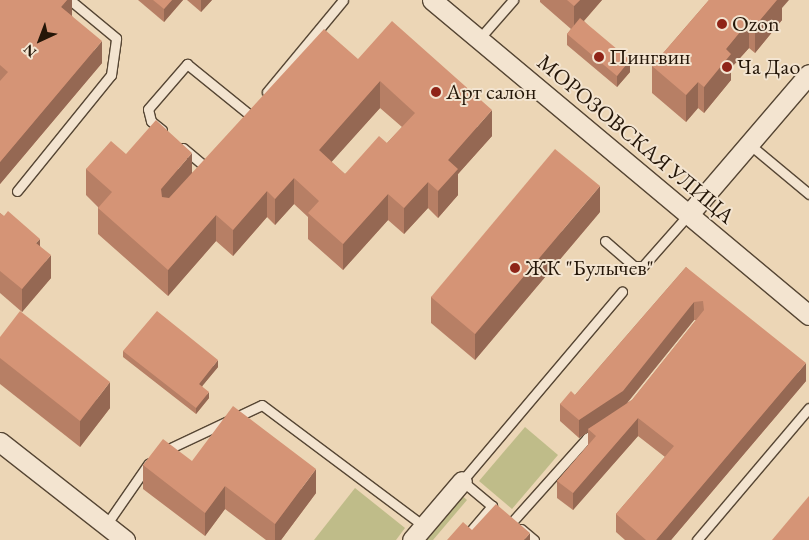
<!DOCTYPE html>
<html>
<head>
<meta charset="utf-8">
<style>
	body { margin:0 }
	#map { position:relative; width:809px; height:540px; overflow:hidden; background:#ecd6b6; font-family:"EB Garamond",serif }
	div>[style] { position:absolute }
	.green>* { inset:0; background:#bfbc89 }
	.roads { filter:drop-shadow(1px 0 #564634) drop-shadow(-1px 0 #564634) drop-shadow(0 1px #564634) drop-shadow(0 -1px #564634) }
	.lane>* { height:9px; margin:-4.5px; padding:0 4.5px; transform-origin:4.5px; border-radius:4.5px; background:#f3e4d0 }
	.street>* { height:19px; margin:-9.5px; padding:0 9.5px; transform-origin:9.5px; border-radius:9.5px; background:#f3e4d0 }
	.wall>* { inset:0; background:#b77f65 }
	.shaded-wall>* { inset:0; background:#956853 }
	.building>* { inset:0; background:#d59476 }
	.dots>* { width:14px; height:14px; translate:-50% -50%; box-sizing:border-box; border:2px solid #f3e4d0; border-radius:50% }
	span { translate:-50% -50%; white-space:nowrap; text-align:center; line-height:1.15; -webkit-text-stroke:4px #f3e4d0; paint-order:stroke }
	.poi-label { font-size:22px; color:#241608 }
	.left { translate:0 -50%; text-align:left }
	.street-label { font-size:22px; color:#241608 }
	.north { position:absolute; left:15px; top:15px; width:50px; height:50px; -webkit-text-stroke:4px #f3e4d0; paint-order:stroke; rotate:223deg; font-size:14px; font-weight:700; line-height:20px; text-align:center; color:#241608 }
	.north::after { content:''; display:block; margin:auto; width:18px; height:22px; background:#241608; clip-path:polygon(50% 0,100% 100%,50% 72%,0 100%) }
</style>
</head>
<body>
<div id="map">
	<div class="green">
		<i style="clip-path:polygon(525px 427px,558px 455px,512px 509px,479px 481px)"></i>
		<i style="clip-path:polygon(355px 488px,405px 528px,396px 540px,314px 540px)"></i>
		<i style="clip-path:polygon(460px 494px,467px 500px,433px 540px,421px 540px)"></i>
	</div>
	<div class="roads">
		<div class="lane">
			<i style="left:479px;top:39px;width:52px;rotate:-48.9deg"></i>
			<i style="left:267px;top:92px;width:119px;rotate:-50.4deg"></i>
			<i style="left:162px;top:130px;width:14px;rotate:-141deg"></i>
			<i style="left:151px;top:121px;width:12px;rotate:-104deg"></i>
			<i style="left:148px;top:109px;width:60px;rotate:-49.1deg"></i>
			<i style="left:187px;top:64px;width:81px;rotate:39deg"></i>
			<i style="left:749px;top:144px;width:78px;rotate:39.8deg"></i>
			<i style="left:183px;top:148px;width:33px;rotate:40deg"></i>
			<i style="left:17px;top:191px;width:149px;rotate:-51deg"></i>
			<i style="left:111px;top:75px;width:37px;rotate:-82deg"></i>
			<i style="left:116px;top:38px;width:60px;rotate:-140.4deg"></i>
			<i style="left:605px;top:241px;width:38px;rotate:41deg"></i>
			<i style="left:634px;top:266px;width:9px"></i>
			<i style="left:643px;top:266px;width:69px;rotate:-48.5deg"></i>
			<i style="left:162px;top:452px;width:110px;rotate:-25.2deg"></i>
			<i style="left:262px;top:405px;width:202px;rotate:36.8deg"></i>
			<i style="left:512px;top:522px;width:113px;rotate:-48.2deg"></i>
			<i style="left:587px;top:438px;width:12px;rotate:-35deg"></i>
			<i style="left:106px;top:525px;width:75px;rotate:-55.3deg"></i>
			<i style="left:521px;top:529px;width:17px;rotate:40deg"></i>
			<i style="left:463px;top:540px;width:45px;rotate:-49.5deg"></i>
			<i style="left:492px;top:506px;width:39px;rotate:-140deg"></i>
			<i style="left:462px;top:481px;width:248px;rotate:-49.8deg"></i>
			<i style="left:697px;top:540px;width:173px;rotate:-49.7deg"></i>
		</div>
		<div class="street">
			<i style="left:432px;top:0;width:491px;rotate:39.9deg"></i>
			<i style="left:689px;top:214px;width:184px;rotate:-49.4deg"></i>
			<i style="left:0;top:442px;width:159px;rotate:38.1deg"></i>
			<i style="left:412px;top:540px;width:77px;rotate:-49.7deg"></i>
		</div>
	</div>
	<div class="wall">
		<i style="clip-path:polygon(0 0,72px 0,72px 16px,102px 63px,0 184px)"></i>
		<i style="clip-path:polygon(138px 0,183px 0,164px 22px)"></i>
		<i style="clip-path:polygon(187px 0,212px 0,201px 12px)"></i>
		<i style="clip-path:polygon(540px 0,602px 0,584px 21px,630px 72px,617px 87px,567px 45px,567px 34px,571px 29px,540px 2px)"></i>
		<i style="clip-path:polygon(709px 0,782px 8px,782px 20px,755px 53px,749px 48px,731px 68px,731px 80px,704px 113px,698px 108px,686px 122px,652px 93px,652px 66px)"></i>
		<i style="clip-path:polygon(evenodd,358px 59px,492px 136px,458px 174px,458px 195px,438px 218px,428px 208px,404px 234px,388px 220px,343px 270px,308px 239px,308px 217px,294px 204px,275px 225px,267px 217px,233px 256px,216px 241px,168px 296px,98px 234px,98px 207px,86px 195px,86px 169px,126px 154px,192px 173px,358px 59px,380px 108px,402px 127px,387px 143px,345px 174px,331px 162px,380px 108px)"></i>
		<i style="clip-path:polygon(600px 212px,475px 360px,431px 323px,431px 297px)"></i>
		<i style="clip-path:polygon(0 213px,40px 246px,51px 278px,22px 312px,0 293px)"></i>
		<i style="clip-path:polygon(evenodd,686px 267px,806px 381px,671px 540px,625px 540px,616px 532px,616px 514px,665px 457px,638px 436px,573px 510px,557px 498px,557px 481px,588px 445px,588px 432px,579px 438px,560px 421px,560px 404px,575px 395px,686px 267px,694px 320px,696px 320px,632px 400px,627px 403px,694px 320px)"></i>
		<i style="clip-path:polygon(0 337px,110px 408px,80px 447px,0 384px)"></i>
		<i style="clip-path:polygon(123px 351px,218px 367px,202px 386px,209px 398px,196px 414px,123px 357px)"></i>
		<i style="clip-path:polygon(192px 461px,316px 493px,281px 540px,266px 540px,225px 509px,205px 536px,143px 489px,143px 465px)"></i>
	</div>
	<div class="shaded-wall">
		<i style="clip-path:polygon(67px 0,72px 0,72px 16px,61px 7px)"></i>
		<i style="clip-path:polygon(172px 0,183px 0,164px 22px,164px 9px)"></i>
		<i style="clip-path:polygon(201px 0,212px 0,201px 12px)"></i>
		<i style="clip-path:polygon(580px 0,602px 0,574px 32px,574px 6px)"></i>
		<i style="clip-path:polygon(776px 0,789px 0,782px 8px,782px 20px,755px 53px,755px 26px)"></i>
		<i style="clip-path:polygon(749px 21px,749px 48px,731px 68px,731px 80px,704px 113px,704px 87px,726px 49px)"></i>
		<i style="clip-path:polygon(102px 41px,102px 63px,0 184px,0 162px)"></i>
		<i style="clip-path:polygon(630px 60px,630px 72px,617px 87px,617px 76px)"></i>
		<i style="clip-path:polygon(380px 81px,380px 108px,319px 176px,319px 150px)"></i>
		<i style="clip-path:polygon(698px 82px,698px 108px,686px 122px,686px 95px)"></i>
		<i style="clip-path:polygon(492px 110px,492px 136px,458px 174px,458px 195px,438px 218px,438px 191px,448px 160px)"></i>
		<i style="clip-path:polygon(192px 153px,192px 179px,161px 215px,161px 189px)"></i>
		<i style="clip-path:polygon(294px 178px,294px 204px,275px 225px,275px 199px)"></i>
		<i style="clip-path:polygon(428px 182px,428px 208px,404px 234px,404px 208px)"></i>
		<i style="clip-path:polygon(600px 186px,600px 212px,475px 360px,475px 334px)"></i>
		<i style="clip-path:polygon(267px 191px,267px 217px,233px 256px,233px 230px)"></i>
		<i style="clip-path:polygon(388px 194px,388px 220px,343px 270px,343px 244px)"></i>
		<i style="clip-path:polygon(216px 215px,216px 241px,168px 296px,168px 270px)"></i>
		<i style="clip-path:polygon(40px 239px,40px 261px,36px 243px)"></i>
		<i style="clip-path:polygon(51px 255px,51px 278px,22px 312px,22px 289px)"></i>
		<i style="clip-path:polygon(694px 302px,694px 320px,623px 408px,588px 429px,588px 432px,579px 438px,579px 420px)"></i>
		<i style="clip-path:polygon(218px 360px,218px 367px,199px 390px,199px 384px)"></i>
		<i style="clip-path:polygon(806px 363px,806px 381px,671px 540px,656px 540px)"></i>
		<i style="clip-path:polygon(110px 382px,110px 408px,80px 447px,80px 421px)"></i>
		<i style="clip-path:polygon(209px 392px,209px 398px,196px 414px,196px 408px)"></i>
		<i style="clip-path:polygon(638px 418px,638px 436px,573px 510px,573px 493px)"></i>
		<i style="clip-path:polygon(316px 469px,316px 493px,281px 540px,275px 540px,275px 524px)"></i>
		<i style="clip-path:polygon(225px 486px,225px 509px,205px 536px,205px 513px)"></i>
		<i style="clip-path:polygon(530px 533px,530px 540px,524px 540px)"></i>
	</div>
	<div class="building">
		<i style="clip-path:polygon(0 0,67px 0,61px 7px,102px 41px,0 162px,0 81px,8px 72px,0 65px)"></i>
		<i style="clip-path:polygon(153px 0,172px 0,164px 9px)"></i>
		<i style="clip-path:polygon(567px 0,580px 0,574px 6px)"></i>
		<i style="clip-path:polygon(709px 0,777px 0,755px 26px,749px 21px,726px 49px,731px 54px,704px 87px,698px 82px,686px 95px,652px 66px)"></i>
		<i style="clip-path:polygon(580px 18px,630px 60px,617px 76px,567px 34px)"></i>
		<i style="clip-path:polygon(evenodd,392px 21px,492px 110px,448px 160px,458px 169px,438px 191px,428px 182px,404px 208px,388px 194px,343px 244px,308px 213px,319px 201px,294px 178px,275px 199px,267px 191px,233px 230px,216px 215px,168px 270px,98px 208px,112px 192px,86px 169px,111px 141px,126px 154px,156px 120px,192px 153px,161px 189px,162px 197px,169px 198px,324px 29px,358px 59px,392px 21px,380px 81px,415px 113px,387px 143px,379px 136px,345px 174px,319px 150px,380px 81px)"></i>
		<i style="clip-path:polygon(555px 149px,600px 186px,475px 334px,431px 297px)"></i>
		<i style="clip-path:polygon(8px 211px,40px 239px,36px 243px,51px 255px,22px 289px,0 271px,0 213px,4px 216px)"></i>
		<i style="clip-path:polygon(686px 267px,806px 363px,656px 540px,646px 540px,616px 514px,674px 446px,638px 418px,573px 493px,557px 481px,596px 436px,588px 429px,632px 400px,704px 310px,703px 301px,694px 302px,623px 391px,579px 420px,560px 404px,571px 391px,575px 395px)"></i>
		<i style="clip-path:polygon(20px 311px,110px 382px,80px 421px,0 358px,0 337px)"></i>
		<i style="clip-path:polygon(157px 311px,218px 360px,199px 384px,209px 392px,196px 408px,123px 351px)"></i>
		<i style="clip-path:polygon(233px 406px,316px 469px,275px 524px,225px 486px,205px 513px,143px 465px,163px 439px,192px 461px)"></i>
		<i style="clip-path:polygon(809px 496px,809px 540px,772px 540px)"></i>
		<i style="clip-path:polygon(496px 504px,530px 533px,524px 540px,447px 540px,463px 522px,472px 530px)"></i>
	</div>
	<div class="dots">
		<i style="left:722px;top:24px;background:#8f2418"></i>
		<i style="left:599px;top:57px;background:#8f2418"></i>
		<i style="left:727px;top:67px;background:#8f2418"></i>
		<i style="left:436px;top:92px;background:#8f2418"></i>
		<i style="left:515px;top:268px;background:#8f2418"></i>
	</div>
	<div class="poi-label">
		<span class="left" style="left:732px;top:24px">Ozon</span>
		<span class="left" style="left:609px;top:57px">Пингвин</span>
		<span class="left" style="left:737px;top:67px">Ча Дао</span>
		<span class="left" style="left:446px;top:92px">Арт салон</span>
		<span class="left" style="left:525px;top:268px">ЖК "Булычев"</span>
	</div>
	<div class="street-label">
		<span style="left:636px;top:139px;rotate:40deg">МОРОЗОВСКАЯ УЛИЦА</span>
	</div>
	<div class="north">N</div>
</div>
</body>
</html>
